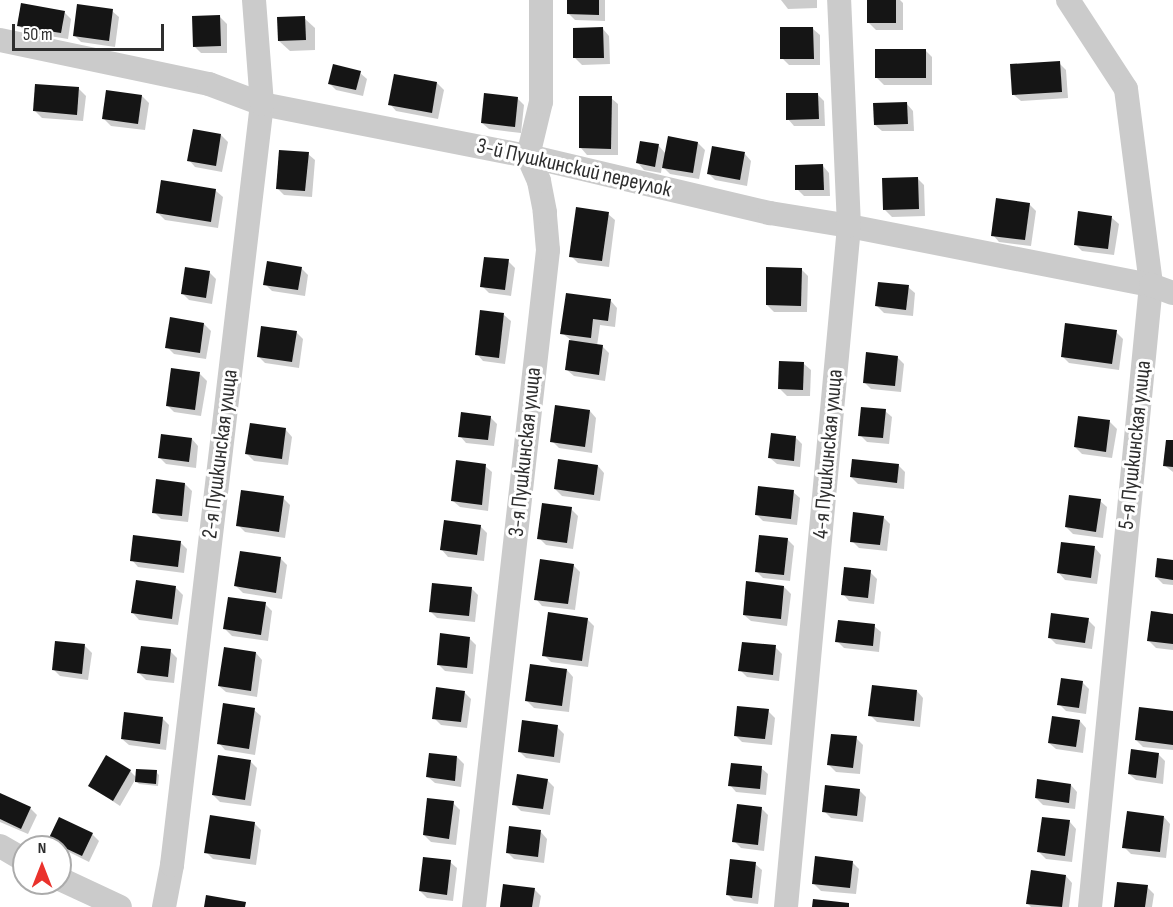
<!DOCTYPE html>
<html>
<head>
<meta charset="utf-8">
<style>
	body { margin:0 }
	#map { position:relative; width:1173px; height:907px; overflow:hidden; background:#fff; font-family:"Sofia Sans Condensed",sans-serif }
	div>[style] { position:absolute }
	.shadow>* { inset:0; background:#0003 }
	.building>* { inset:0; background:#151515 }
	.street>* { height:24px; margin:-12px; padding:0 12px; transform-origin:12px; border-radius:12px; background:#cbcbcb }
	span { translate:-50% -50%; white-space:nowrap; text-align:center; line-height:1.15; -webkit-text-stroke:6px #fff; paint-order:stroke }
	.street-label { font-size:22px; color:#2e2e2e }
	.north { position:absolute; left:12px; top:835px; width:60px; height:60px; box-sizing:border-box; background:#fff; border:2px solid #ababab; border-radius:50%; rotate:0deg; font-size:16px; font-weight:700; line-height:24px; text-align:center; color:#2e2e2e }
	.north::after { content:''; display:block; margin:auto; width:21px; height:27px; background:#ea322c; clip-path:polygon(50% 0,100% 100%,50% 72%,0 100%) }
	.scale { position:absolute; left:12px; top:24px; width:152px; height:27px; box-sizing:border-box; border:3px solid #2e2e2e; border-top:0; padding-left:8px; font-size:18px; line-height:21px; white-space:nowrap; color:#2e2e2e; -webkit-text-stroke:4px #fff; paint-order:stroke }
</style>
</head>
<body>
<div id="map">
	<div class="shadow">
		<i style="clip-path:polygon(569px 0,605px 0,605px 21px,575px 20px,569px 14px)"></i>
		<i style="clip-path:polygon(781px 0,817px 0,817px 8px,788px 9px)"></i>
		<i style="clip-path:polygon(869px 0,900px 0,903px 3px,903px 30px,876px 30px,869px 23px)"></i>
		<i style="clip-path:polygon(112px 11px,119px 17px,115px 47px,81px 42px,74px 35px)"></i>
		<i style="clip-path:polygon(64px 12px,71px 19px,68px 39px,25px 32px,19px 25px)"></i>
		<i style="clip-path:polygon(220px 17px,227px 24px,227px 53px,201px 53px,194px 46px)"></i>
		<i style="clip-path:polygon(304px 18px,315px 28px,315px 50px,290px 51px,279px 41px)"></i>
		<i style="clip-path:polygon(603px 29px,609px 36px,610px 64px,582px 65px,575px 58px)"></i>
		<i style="clip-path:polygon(813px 29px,820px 35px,820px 65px,789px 65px,782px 58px)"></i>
		<i style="clip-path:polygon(925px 50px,932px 57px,932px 85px,884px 85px,877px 78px)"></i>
		<i style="clip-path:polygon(1059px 63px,1066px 70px,1068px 98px,1021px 101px,1014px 95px)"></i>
		<i style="clip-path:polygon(360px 73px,367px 79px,363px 96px,336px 90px,330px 84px)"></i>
		<i style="clip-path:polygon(437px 83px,444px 90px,438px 119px,396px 111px,390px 104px)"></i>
		<i style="clip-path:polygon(79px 89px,86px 96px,83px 121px,42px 118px,35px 111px)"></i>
		<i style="clip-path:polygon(817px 94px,824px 101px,825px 126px,794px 126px,788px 119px)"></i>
		<i style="clip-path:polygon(142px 96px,149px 103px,145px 130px,111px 126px,104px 119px)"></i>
		<i style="clip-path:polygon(517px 98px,524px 105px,521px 133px,489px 129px,482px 123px)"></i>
		<i style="clip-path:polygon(611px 98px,618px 104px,618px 155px,587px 155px,581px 148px)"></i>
		<i style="clip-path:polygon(907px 104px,913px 111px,914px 131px,882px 131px,875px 125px)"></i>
		<i style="clip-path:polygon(221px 135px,228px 142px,222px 172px,195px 167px,189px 160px)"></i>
		<i style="clip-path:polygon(698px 143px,705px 150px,699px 179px,670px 174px,662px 166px,661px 173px,644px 170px,638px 163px,658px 145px,666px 154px)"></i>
		<i style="clip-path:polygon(308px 154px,315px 160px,312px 197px,284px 195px,277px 188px)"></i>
		<i style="clip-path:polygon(745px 154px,751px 161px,747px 186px,715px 180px,709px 174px)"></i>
		<i style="clip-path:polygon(823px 166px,829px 173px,830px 196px,804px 196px,797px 189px)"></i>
		<i style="clip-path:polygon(917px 178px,924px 185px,925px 216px,892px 217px,885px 210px)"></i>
		<i style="clip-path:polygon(163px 182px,216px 191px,223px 197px,218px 228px,165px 220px,158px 213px)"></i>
		<i style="clip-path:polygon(1029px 204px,1036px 211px,1031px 246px,999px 242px,993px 235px)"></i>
		<i style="clip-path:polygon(608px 214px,615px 220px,609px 267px,578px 263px,571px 256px)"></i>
		<i style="clip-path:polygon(1112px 218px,1119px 224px,1114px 255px,1082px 251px,1075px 244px)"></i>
		<i style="clip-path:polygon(508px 261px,515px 268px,511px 296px,489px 293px,482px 286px)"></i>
		<i style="clip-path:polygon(301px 268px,308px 275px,305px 296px,272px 291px,265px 284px)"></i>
		<i style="clip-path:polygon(801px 269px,808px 276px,807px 312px,774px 312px,767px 305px)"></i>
		<i style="clip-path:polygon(209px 272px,216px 279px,212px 304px,189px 300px,182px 293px)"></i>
		<i style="clip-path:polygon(908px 287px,915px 293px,913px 316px,884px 313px,877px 306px)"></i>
		<i style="clip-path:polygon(611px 301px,617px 308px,615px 327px,600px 325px,597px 346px,602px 346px,609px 353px,605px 381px,574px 376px,567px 370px,571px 340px,562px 333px)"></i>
		<i style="clip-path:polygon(504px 315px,511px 321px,505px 364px,483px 361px,477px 354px)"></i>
		<i style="clip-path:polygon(204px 324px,211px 331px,206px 359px,174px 354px,167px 347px)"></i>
		<i style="clip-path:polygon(296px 332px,303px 339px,299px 368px,265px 363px,258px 356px)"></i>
		<i style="clip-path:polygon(1116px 332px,1123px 339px,1119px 370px,1069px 363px,1062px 356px)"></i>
		<i style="clip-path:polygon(897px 357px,904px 364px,901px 392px,871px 389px,864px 382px)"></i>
		<i style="clip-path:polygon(804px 364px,811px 370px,810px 396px,787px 396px,780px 389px)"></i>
		<i style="clip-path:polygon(200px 374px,207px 381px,201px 416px,174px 412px,168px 406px)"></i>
		<i style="clip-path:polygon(590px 411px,596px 418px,592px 453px,559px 448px,552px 441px)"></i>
		<i style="clip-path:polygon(885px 411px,892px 417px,889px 444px,867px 442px,860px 435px)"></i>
		<i style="clip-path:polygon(490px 417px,497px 424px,494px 446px,466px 443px,460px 436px)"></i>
		<i style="clip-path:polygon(1110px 422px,1117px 429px,1112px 458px,1082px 454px,1075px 447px)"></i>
		<i style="clip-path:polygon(286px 430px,292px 437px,288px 465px,254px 461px,247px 454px)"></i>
		<i style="clip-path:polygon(796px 438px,802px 444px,800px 467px,777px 464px,770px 458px)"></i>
		<i style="clip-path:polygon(192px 439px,198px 446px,196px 468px,166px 464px,159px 457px)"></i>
		<i style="clip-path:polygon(1173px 442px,1173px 472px,1164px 465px)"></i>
		<i style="clip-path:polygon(485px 466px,492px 472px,488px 511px,460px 507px,453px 501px)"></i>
		<i style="clip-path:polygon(598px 466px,604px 473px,600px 501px,562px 496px,555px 489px)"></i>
		<i style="clip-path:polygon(899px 466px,905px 472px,904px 489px,858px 484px,851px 477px)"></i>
		<i style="clip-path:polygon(185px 484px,192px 491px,188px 522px,161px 519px,154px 512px)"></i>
		<i style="clip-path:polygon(793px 492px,800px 498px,797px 525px,763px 521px,756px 514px)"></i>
		<i style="clip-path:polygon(283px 498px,290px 505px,285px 538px,245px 532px,238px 525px)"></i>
		<i style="clip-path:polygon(1100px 501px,1107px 507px,1103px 538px,1073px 534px,1066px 527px)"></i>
		<i style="clip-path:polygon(571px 509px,578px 516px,573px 549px,546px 545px,539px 538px)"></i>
		<i style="clip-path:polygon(883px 517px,890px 524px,887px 551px,859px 548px,852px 541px)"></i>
		<i style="clip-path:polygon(480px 526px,487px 533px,484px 561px,448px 557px,442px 550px)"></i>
		<i style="clip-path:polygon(787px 539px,794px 546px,790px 581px,763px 578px,756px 571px)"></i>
		<i style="clip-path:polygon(180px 542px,187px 549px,184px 573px,138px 567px,132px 560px)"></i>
		<i style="clip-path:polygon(1095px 548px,1101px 555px,1097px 584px,1065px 580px,1059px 573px)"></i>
		<i style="clip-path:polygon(280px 558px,287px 565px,282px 599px,243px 593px,236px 586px)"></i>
		<i style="clip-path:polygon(1173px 561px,1173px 585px,1163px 584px,1156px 577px)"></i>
		<i style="clip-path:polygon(573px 565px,580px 572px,575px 610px,542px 606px,536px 599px)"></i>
		<i style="clip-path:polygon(870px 572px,877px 579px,874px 604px,849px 601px,843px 594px)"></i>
		<i style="clip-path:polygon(784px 587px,791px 594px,787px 626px,751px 621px,744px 615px)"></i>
		<i style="clip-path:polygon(176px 588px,183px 595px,178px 625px,139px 620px,133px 613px)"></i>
		<i style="clip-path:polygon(472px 589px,478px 595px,475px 622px,437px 618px,430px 611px)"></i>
		<i style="clip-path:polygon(265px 604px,272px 611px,268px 641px,232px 636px,225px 629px)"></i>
		<i style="clip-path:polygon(1173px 616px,1173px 650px,1156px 648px,1149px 641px)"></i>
		<i style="clip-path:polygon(587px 619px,594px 626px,588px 667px,551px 662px,544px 655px)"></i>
		<i style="clip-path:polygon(1088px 620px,1095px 627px,1092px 649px,1056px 644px,1049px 637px)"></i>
		<i style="clip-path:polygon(874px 626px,881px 632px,879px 652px,844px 648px,837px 641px)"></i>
		<i style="clip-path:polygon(469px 638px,476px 645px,473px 674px,445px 671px,438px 664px)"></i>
		<i style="clip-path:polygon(85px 646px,92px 653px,88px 680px,60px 676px,53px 669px)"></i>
		<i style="clip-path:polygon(775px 647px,782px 654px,779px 681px,747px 677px,740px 670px)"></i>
		<i style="clip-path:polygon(170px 651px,177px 658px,174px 683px,146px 680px,139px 673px)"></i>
		<i style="clip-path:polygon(256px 653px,262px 660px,257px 697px,226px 692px,219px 686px)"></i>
		<i style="clip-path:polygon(567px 670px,573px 677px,569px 712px,534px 708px,527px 701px)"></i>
		<i style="clip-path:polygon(1082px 682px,1089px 689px,1086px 714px,1066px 711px,1059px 704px)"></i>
		<i style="clip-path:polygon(917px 691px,923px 698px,920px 727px,877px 722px,870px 715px)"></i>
		<i style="clip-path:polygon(464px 692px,471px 699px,467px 728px,441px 725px,434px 718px)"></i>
		<i style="clip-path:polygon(254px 710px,261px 716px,255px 755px,225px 750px,219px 743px)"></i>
		<i style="clip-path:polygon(768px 711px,775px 718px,772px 745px,742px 742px,735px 735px)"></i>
		<i style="clip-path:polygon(1173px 712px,1173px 750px,1143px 747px,1136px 740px)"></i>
		<i style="clip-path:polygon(162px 718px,169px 725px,166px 750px,129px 745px,122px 739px)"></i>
		<i style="clip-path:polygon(1080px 721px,1086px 728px,1083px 753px,1056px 749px,1049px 743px)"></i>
		<i style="clip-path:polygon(557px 727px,564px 734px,560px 763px,526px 758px,519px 751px)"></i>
		<i style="clip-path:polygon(856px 738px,863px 745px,860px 774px,836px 772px,829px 765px)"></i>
		<i style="clip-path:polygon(1158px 754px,1165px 761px,1163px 784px,1136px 780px,1129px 774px)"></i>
		<i style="clip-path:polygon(457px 757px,464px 764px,461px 787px,435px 783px,428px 777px)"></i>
		<i style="clip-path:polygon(250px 761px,257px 768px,251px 806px,220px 802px,213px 795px)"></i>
		<i style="clip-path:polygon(761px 768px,768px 774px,766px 795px,736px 792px,730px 785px)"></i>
		<i style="clip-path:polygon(130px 771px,137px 778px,156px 772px,159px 775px,158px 786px,139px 784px,135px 780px,120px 806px,90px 786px)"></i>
		<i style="clip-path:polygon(547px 780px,554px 787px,550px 815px,521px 811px,514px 804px)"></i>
		<i style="clip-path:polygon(1071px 785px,1077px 792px,1075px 809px,1043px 805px,1036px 798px)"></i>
		<i style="clip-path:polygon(859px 790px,866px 797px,863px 822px,831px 818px,824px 811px)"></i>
		<i style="clip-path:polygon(0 794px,30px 808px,37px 815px,28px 834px,0 822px)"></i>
		<i style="clip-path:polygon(453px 803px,460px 810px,456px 845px,431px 842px,424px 835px)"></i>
		<i style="clip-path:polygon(761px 808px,768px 815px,764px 851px,741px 848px,734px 841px)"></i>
		<i style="clip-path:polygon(1164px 817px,1170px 824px,1166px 858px,1131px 854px,1124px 847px)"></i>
		<i style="clip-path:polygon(1070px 822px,1076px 829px,1072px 862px,1046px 859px,1039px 852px)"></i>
		<i style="clip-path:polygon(254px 823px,261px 830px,256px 865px,213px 859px,206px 852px)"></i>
		<i style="clip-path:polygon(541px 832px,547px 839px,544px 863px,514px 859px,507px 852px)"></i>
		<i style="clip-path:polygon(92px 834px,99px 841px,89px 862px,57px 846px,50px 840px)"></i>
		<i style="clip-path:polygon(450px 862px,457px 868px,453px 901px,427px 898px,420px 891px)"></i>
		<i style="clip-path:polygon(852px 862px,859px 869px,856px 894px,821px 891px,814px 884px)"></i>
		<i style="clip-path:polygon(755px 864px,762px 870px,758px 904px,734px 901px,727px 894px)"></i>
		<i style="clip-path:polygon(1066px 876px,1072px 883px,1069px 907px,1031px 907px,1028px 904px)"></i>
		<i style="clip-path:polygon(1147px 887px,1154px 894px,1152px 907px,1116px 907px)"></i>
		<i style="clip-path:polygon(534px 889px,541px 896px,539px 907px,501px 907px)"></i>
	</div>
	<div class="building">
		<i style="clip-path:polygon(567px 0,599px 0,599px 15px,567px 14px)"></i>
		<i style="clip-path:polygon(867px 0,896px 0,896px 23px,867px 23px)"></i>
		<i style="clip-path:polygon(21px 3px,65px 11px,61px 33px,17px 26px)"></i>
		<i style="clip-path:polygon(77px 4px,113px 9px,109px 41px,73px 36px)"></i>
		<i style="clip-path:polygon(220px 15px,221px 46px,193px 47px,192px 16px)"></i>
		<i style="clip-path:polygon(305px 16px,306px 40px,278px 41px,277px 17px)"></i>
		<i style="clip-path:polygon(603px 27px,604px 58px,573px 58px,573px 28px)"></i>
		<i style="clip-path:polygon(780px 27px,813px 27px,814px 59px,780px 59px)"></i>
		<i style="clip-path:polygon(875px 49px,926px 49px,926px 78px,875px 78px)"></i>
		<i style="clip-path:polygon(1060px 61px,1062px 92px,1012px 95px,1010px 64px)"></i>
		<i style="clip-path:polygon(333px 64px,361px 71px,356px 90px,328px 84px)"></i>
		<i style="clip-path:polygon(394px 74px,437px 82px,432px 113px,388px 105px)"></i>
		<i style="clip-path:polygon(35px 84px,79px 87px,77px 115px,33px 111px)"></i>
		<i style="clip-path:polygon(106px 90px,142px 95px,138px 124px,102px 119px)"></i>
		<i style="clip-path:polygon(484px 93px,518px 97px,515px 127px,481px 123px)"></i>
		<i style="clip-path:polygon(786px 93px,818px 93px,819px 119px,786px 120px)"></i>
		<i style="clip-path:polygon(579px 96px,612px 96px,611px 149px,579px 148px)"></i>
		<i style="clip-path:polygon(907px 102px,908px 124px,874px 125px,873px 103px)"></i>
		<i style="clip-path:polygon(193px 129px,221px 134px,216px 166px,187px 161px)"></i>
		<i style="clip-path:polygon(668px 136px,698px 142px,693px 173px,662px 168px)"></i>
		<i style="clip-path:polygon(640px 141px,659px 144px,655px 167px,636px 163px)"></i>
		<i style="clip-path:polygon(712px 146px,745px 152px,740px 180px,707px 174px)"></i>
		<i style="clip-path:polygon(279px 150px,309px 152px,305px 191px,276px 189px)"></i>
		<i style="clip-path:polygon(823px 164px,824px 190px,795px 190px,795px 165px)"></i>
		<i style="clip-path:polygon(918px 177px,919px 209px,883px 210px,882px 178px)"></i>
		<i style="clip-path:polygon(161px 180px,216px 189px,211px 222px,156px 213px)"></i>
		<i style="clip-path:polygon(996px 198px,1030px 203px,1025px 240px,991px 236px)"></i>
		<i style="clip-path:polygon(576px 207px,609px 212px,602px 261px,569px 257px)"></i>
		<i style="clip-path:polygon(1078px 211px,1112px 216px,1108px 249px,1074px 245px)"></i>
		<i style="clip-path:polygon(484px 257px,509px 259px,505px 290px,480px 287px)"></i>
		<i style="clip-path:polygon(267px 261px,302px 267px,298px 290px,263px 285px)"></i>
		<i style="clip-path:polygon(185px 267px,210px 271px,206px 298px,181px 294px)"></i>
		<i style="clip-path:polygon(766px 267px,802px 268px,801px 306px,766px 305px)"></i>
		<i style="clip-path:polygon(878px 282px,909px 285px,906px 310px,875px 306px)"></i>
		<i style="clip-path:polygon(566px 293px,611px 299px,608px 321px,593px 319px,591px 338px,560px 334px)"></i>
		<i style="clip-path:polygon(480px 310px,504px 313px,499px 358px,475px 355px)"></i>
		<i style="clip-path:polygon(170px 317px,204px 323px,200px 353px,165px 348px)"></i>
		<i style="clip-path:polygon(1065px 323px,1117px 330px,1112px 364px,1061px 357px)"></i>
		<i style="clip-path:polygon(261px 326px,297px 331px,292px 362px,257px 357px)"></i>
		<i style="clip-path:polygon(569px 340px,603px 345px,599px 375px,565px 370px)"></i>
		<i style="clip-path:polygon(866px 352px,898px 356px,895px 386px,863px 383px)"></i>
		<i style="clip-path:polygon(779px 361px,804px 362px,803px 390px,778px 389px)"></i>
		<i style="clip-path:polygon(171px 368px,200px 372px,195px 410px,166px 406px)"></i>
		<i style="clip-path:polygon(555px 405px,590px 410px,585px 447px,550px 442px)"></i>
		<i style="clip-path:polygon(861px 407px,886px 409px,883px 438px,858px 436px)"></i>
		<i style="clip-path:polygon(461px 412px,491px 416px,488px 440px,458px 437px)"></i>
		<i style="clip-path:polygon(1078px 416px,1110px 420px,1106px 452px,1074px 447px)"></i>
		<i style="clip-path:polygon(250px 423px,286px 428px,282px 459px,245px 454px)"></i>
		<i style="clip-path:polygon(771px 433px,796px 436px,794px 461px,768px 458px)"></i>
		<i style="clip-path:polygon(161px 434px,192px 438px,189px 462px,158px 458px)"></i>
		<i style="clip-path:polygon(1166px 440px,1173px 440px,1173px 467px,1163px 466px)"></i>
		<i style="clip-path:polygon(558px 459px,598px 465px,594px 495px,554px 489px)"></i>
		<i style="clip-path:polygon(852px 459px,899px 464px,897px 483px,850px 477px)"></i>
		<i style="clip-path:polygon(456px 460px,486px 464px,482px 505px,451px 501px)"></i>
		<i style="clip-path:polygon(156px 479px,185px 483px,182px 516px,152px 513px)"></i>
		<i style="clip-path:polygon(758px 486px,794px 490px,791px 519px,755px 515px)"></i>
		<i style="clip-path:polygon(241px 490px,284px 496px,279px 532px,236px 526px)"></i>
		<i style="clip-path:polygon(1069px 495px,1101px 499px,1096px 532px,1065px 527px)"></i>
		<i style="clip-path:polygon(542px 503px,572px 507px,567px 543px,537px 539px)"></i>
		<i style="clip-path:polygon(853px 512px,884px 516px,880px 545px,850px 542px)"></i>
		<i style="clip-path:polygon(444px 520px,481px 525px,477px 555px,440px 550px)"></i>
		<i style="clip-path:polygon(133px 535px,181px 541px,178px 567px,130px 561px)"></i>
		<i style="clip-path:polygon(759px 535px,788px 538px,784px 575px,755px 572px)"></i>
		<i style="clip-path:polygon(1061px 542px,1095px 546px,1091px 578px,1057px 573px)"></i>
		<i style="clip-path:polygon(240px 551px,281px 557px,276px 593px,234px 586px)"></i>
		<i style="clip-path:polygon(1157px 558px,1173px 560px,1173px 580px,1155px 577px)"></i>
		<i style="clip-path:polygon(540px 559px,574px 564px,568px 604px,534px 600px)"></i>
		<i style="clip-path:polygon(844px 567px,871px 570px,868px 598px,841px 595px)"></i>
		<i style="clip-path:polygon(136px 580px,176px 586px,172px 619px,131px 613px)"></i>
		<i style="clip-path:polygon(746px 581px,784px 586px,781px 619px,743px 615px)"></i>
		<i style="clip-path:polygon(432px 583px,472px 587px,469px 616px,429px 612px)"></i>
		<i style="clip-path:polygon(228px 597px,266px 602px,261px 635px,223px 629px)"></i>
		<i style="clip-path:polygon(1151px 611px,1173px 614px,1173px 644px,1147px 641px)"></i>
		<i style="clip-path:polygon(548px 612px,588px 618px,582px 661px,542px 656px)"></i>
		<i style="clip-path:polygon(1051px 613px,1089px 618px,1085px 643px,1048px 638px)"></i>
		<i style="clip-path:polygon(838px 620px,875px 624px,873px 646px,835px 642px)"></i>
		<i style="clip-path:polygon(440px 633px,470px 637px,467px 668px,437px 665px)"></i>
		<i style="clip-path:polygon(55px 641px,85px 644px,82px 674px,52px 670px)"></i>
		<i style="clip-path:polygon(742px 642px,776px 645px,773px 675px,738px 671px)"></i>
		<i style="clip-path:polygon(141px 646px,171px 649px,168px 677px,137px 673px)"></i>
		<i style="clip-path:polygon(224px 647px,256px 652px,251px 691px,218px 686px)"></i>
		<i style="clip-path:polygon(530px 664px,567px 669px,562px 706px,525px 701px)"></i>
		<i style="clip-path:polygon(1061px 678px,1083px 681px,1079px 708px,1057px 705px)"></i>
		<i style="clip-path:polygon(872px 685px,917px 690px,914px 721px,868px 716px)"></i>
		<i style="clip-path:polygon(436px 687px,465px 691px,461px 722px,432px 719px)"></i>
		<i style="clip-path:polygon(223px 703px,255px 708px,249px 749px,217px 744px)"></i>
		<i style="clip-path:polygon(737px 706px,769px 709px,765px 739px,734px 736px)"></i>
		<i style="clip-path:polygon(1139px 707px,1173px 711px,1173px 745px,1135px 740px)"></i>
		<i style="clip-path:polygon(124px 712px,163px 717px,160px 744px,121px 739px)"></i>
		<i style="clip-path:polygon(1052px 716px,1080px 720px,1076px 747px,1048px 743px)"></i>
		<i style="clip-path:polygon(522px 720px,558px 725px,554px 757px,518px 752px)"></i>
		<i style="clip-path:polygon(831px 734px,857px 736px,853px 768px,827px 765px)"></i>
		<i style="clip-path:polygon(1131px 749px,1159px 753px,1156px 778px,1128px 774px)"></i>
		<i style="clip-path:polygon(429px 753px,457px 756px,455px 781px,426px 777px)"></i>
		<i style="clip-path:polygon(106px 755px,131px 770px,113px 801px,88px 786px)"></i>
		<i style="clip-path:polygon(218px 755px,251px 760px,245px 800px,212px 795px)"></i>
		<i style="clip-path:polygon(731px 763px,762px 766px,760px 789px,728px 786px)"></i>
		<i style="clip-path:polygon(136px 769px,157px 770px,156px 784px,135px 782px)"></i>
		<i style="clip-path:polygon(517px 774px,548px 779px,543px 809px,512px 805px)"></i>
		<i style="clip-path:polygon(1037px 779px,1071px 784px,1069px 803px,1035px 798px)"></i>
		<i style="clip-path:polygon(825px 785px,860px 789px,857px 816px,822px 812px)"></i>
		<i style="clip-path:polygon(0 793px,31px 807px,21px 829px,0 819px)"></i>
		<i style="clip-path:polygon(427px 798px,454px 801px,449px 839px,423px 835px)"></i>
		<i style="clip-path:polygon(737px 804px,762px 807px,758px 845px,732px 842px)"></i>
		<i style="clip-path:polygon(1127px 811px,1164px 816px,1160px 852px,1122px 848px)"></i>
		<i style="clip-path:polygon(210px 815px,255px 822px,250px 859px,204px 853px)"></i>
		<i style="clip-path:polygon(59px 817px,93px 833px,82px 856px,48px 840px)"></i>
		<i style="clip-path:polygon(1042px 817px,1070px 820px,1065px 856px,1037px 852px)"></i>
		<i style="clip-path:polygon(509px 826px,541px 830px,538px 857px,506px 853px)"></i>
		<i style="clip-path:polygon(815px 856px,853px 861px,850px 888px,812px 884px)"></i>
		<i style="clip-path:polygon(423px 857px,451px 860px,447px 895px,419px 891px)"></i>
		<i style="clip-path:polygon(730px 859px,756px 862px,752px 898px,726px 895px)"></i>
		<i style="clip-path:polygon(1031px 870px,1066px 875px,1062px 907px,1026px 904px)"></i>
		<i style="clip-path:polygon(1117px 882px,1148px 885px,1145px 907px,1114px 907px)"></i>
		<i style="clip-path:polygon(503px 884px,535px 888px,532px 907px,500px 907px)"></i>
		<i style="clip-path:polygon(206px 895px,246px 902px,245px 907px,204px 907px)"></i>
		<i style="clip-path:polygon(813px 899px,849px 903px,849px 907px,812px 907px)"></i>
	</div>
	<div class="street">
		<i style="left:1068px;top:0;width:106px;rotate:56.9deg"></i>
		<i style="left:1126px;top:89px;width:198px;rotate:82.7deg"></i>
		<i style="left:1151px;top:285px;width:625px;rotate:95.6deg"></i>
		<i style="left:0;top:40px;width:214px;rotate:11.9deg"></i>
		<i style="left:209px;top:84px;width:57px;rotate:20.7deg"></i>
		<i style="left:262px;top:104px;width:271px;rotate:11.1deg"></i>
		<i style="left:528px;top:156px;width:249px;rotate:13.3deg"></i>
		<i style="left:770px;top:213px;width:80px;rotate:9.3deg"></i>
		<i style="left:849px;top:226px;width:308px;rotate:11.1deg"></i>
		<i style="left:1151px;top:285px;width:23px;rotate:20deg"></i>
		<i style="left:0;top:846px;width:28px;rotate:30deg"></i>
		<i style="left:60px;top:879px;width:66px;rotate:25deg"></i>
		<i style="left:164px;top:907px;width:43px;rotate:-79.2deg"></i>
		<i style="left:172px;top:865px;width:766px;rotate:-83.26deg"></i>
		<i style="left:262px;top:104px;width:104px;rotate:-94.4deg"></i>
		<i style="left:474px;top:907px;width:661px;rotate:-83.57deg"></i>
		<i style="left:548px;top:250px;width:38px;rotate:-95deg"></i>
		<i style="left:545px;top:212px;width:32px;rotate:-101deg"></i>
		<i style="left:539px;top:181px;width:27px;rotate:-114deg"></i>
		<i style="left:528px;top:156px;width:56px;rotate:-76.5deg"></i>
		<i style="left:541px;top:102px;width:102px;rotate:-90deg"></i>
		<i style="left:786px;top:907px;width:684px;rotate:-84.71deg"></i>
		<i style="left:849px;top:226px;width:226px;rotate:-92.5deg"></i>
	</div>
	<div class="street-label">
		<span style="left:574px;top:168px;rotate:13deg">3-й Пушкинский переулок</span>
		<span style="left:1135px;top:445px;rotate:-84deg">5-я Пушкинская улица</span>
		<span style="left:525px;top:452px;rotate:-84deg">3-я Пушкинская улица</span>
		<span style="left:220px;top:454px;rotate:-83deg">2-я Пушкинская улица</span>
		<span style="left:828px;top:454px;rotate:-85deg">4-я Пушкинская улица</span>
	</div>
	<div class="north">N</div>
	<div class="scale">50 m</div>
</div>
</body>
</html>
